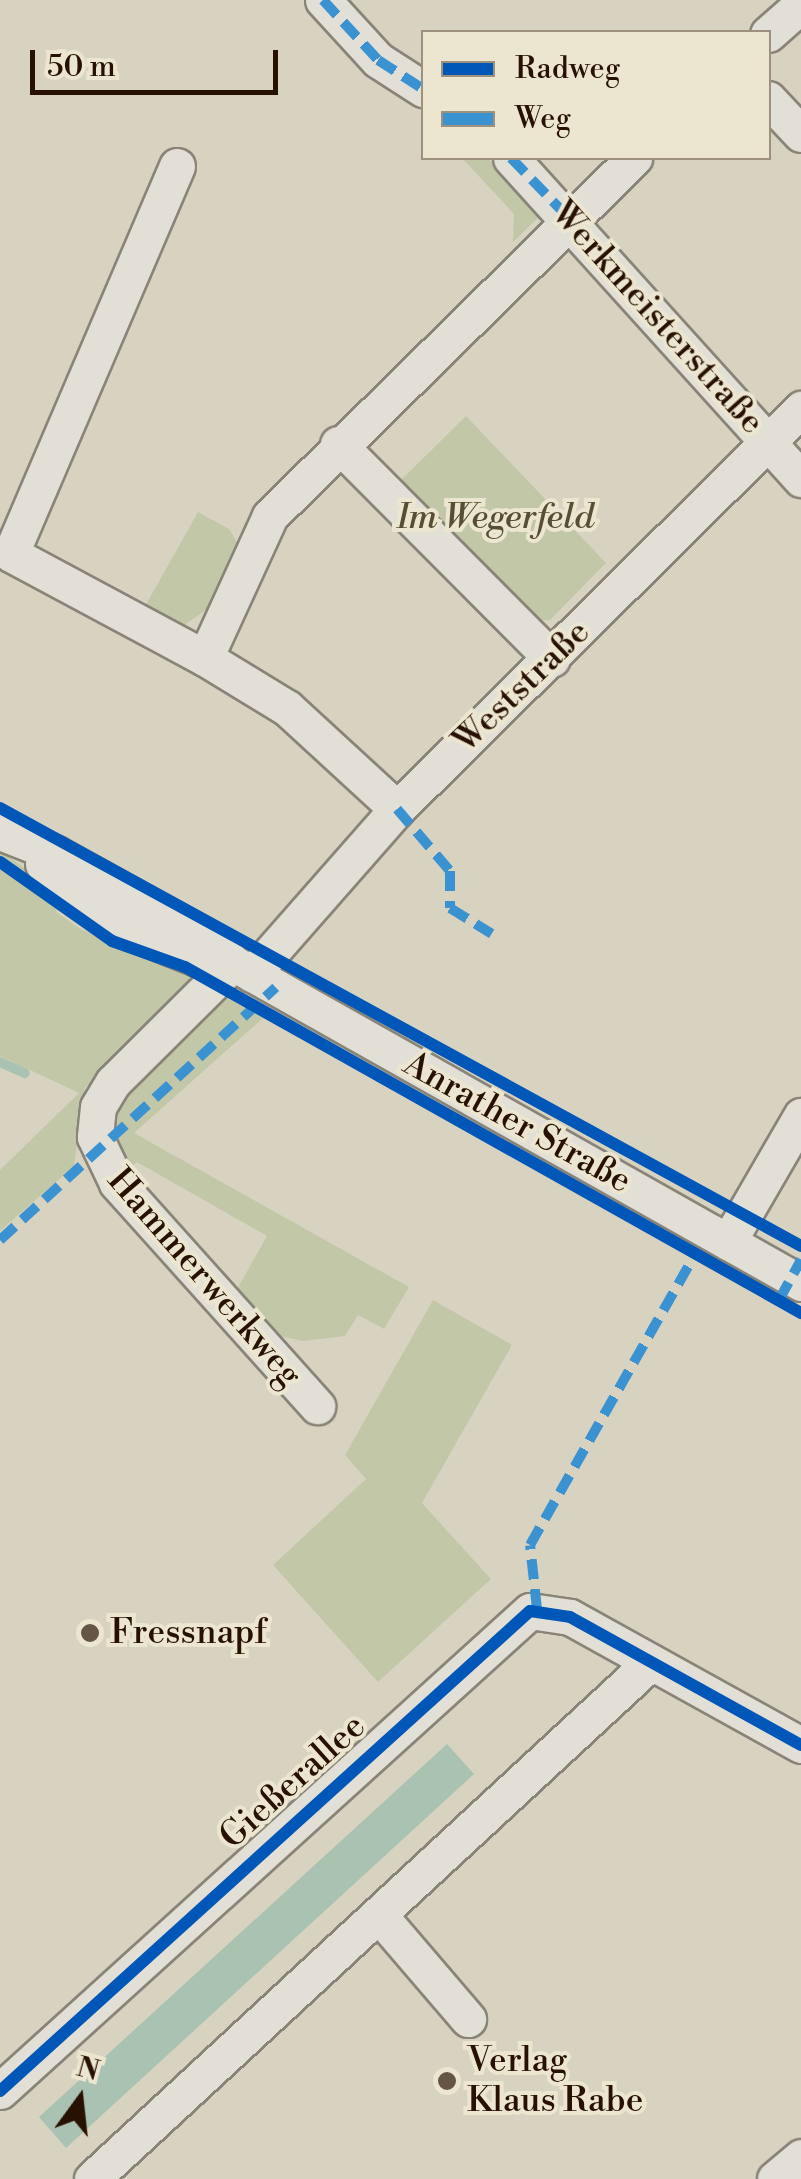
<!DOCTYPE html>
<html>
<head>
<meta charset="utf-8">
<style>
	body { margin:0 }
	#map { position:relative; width:801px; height:2179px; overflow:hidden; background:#d8d3c1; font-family:"Libre Bodoni",serif }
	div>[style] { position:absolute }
	.green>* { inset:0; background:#c2c8a7 }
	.water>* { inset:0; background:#a9c2b2 }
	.stream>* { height:10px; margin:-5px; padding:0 5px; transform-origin:5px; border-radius:5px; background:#a9c2b2 }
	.roads { filter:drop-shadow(2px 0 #898478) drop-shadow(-2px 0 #898478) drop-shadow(0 2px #898478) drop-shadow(0 -2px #898478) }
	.minor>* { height:35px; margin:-17.5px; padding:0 17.5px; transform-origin:17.5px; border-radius:17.5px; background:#e1dfd6 }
	.quiet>* { height:10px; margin-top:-5px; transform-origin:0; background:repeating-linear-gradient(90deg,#3b92d0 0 20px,transparent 0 30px) }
	.cycleway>* { height:12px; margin:-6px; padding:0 6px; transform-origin:6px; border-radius:6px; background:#0057b8 }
	.dots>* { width:28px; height:28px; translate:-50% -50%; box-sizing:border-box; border:5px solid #ece6d1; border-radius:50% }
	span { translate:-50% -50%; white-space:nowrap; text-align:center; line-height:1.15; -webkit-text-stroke:8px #ece6d1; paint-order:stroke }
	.street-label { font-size:35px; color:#271101 }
	.park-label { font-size:35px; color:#574e33; font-style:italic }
	.poi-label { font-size:35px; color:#271101 }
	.left { translate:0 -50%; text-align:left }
	.legend { position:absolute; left:421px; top:30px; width:350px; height:130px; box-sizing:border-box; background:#ece6d1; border:2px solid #9d917e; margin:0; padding:12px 18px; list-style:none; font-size:30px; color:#271101 }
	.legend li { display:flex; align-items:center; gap:20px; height:50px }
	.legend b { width:50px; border:2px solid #9d917e }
	.north { position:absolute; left:30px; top:2049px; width:100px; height:100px; -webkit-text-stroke:8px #ece6d1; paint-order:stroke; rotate:15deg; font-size:28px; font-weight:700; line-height:40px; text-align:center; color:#271101 }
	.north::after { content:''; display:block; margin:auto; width:35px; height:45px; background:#271101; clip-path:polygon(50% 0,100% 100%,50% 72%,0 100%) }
	.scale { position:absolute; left:30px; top:50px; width:248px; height:45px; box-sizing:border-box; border:5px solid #271101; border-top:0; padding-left:12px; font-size:30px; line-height:35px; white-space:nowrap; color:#271101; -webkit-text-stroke:8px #ece6d1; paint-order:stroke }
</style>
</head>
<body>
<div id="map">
	<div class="green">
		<i style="clip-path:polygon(462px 158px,488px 158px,542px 214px,513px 242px,514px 214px)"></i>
		<i style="clip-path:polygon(466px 416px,606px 563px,550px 620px,528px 621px,398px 483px)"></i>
		<i style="clip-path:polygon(198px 512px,229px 529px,237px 542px,206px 610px,183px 626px,144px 608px)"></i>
		<i style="clip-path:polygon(0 851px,67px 897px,56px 912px,79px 928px,193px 979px,85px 1088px,74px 1166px,0 1231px,0 1170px,79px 1093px,0 1056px)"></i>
		<i style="clip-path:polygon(226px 997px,263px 1018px,134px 1133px,409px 1287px,384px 1329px,358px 1315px,345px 1336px,303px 1341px,265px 1333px,232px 1298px,267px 1236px,137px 1162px,124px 1174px,113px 1130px,123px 1098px)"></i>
		<i style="clip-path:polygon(433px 1300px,512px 1345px,422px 1503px,491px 1579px,378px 1682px,273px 1565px,366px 1479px,345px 1455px)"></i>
	</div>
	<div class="water">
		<i style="clip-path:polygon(447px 1744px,474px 1774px,66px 2148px,39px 2117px)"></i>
	</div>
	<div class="stream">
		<i style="left:0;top:1062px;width:27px;rotate:24deg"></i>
	</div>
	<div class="roads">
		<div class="minor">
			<i style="left:323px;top:0;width:81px;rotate:47.5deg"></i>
			<i style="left:378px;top:60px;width:54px;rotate:32.8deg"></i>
			<i style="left:768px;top:34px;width:44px;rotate:-41.3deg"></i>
			<i style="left:768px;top:99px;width:48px;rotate:46.7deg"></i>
			<i style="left:511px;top:158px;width:433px;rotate:47.9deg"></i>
			<i style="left:177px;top:166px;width:422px;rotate:113.2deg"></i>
			<i style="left:11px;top:554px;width:220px;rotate:28.2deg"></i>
			<i style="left:338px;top:444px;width:303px;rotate:45.1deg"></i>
			<i style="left:397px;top:809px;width:149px;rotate:-137.4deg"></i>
			<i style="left:287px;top:708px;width:96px;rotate:-148.6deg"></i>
			<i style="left:205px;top:658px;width:156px;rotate:-65.4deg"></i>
			<i style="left:270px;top:516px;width:511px;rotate:-44.52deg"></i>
			<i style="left:0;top:832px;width:60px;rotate:21.4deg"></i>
			<i style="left:56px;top:854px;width:183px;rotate:29.1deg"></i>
			<i style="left:216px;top:943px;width:26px;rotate:50deg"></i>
			<i style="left:233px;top:963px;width:652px;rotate:29.4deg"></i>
			<i style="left:43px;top:864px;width:94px;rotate:40.3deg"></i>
			<i style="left:115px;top:925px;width:91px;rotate:22deg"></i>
			<i style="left:199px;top:959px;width:28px;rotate:6deg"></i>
			<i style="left:233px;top:963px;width:169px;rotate:135.2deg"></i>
			<i style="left:113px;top:1082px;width:29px;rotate:121deg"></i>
			<i style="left:98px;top:1107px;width:30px;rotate:96deg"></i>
			<i style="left:95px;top:1137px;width:51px;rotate:64.4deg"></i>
			<i style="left:117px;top:1183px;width:300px;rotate:48.1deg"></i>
			<i style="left:252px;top:974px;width:220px;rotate:-48.7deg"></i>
			<i style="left:397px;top:809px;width:569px;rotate:-44.71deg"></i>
			<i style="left:728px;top:1242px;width:146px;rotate:-59.9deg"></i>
			<i style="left:379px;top:1915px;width:137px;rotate:49.4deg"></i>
			<i style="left:0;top:2091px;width:715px;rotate:-42.17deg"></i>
			<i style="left:530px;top:1611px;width:40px;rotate:8.5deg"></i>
			<i style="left:570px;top:1617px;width:264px;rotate:29deg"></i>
			<i style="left:92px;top:2179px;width:761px;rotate:-42.76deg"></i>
			<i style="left:775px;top:2179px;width:34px;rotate:-40deg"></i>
		</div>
	</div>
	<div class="quiet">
		<i style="left:323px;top:0;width:81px;rotate:47.5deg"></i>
		<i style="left:378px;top:60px;width:54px;rotate:32.8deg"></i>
		<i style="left:511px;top:158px;width:83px;rotate:46deg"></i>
		<i style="left:397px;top:809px;width:82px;rotate:49.5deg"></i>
		<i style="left:450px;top:871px;width:37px;rotate:90deg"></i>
		<i style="left:450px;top:908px;width:49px;rotate:31.8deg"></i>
		<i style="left:0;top:1240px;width:374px;rotate:-42.5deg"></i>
		<i style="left:779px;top:1300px;width:46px;rotate:-61.2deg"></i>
		<i style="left:537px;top:1609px;width:64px;rotate:-96.2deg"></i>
		<i style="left:530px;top:1545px;width:336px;rotate:-60.4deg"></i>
	</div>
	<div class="cycleway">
		<i style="left:0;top:808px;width:913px;rotate:28.67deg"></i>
		<i style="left:0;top:862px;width:137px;rotate:35.2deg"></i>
		<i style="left:112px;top:941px;width:77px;rotate:19.6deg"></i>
		<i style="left:185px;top:967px;width:707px;rotate:29.32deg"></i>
		<i style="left:0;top:2091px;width:715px;rotate:-42.17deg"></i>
		<i style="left:530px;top:1611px;width:40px;rotate:8.5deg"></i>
		<i style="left:570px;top:1617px;width:264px;rotate:29deg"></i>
	</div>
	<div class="dots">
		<i style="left:90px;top:1633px;background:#655544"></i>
		<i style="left:447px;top:2081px;background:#655544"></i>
	</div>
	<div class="street-label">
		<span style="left:657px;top:318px;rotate:48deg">Werkmeisterstraße</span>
		<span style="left:522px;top:687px;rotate:-44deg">Weststraße</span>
		<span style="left:517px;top:1123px;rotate:29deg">Anrather Straße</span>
		<span style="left:204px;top:1278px;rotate:49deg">Hammerwerkweg</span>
		<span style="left:293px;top:1782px;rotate:-42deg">Gießerallee</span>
	</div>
	<div class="park-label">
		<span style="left:495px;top:518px">Im Wegerfeld</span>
	</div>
	<div class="poi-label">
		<span class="left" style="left:110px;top:1633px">Fressnapf</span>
		<span class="left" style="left:467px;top:2081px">Verlag<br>Klaus Rabe</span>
	</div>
	<ul class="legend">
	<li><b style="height:12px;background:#0057b8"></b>Radweg</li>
	<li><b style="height:12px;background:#3b92d0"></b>Weg</li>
	</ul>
	<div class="north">N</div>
	<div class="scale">50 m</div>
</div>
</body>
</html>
